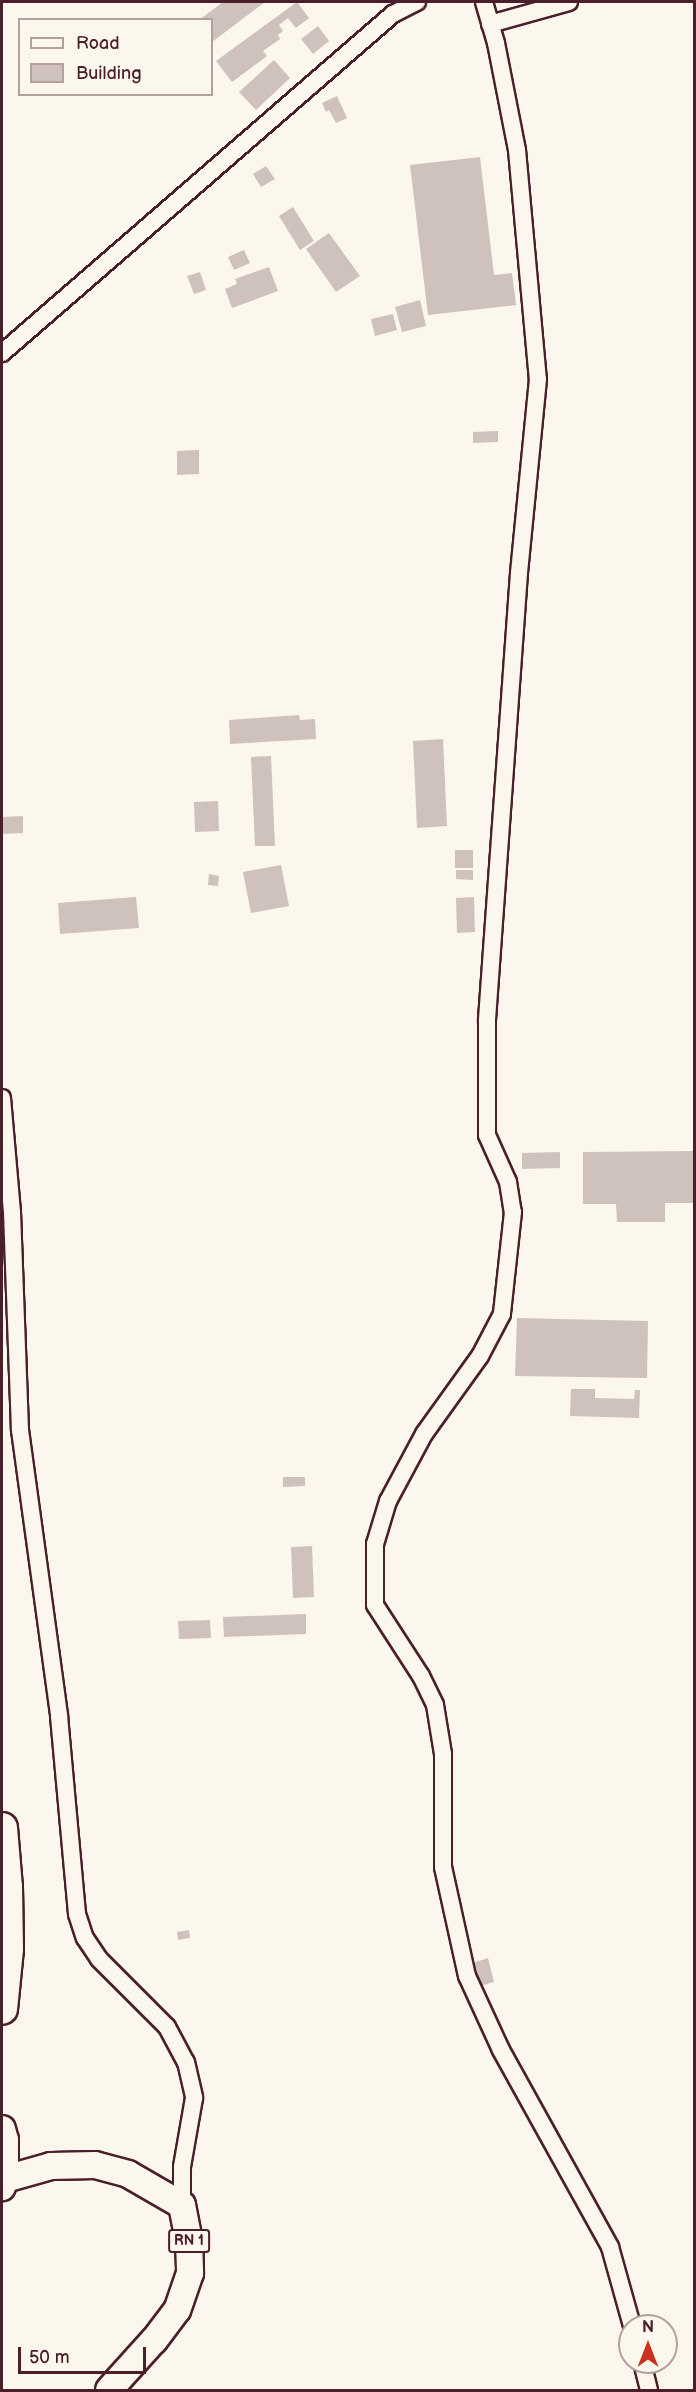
<!DOCTYPE html>
<html>
<head>
<meta charset="utf-8">
<style>
	body { margin:0 }
	#map { position:relative; width:696px; height:2392px; overflow:hidden; background:#fbf7ec; font-family:"Balsamiq Sans",sans-serif }
	div>[style] { position:absolute }
	.building>* { inset:0; background:#cfc2bc }
	.roads { filter:drop-shadow(2px 0 #4a1f2b) drop-shadow(-2px 0 #4a1f2b) drop-shadow(0 2px #4a1f2b) drop-shadow(0 -2px #4a1f2b) }
	.street>* { height:16px; margin:-8px; padding:0 8px; transform-origin:8px; border-radius:8px; background:#fbf7ec }
	.primary>* { height:26px; margin:-13px; padding:0 13px; transform-origin:13px; border-radius:13px; background:#fbf7ec }
	.highway>* { height:30px; margin:-15px; padding:0 15px; transform-origin:15px; border-radius:15px; background:#fbf7ec }
	span { translate:-50% -50%; white-space:nowrap; text-align:center; line-height:1.15; -webkit-text-stroke:5px #fbf7ec; paint-order:stroke }
	.shield-label span { padding:2px 4px; background:#fbf7ec; border:2px solid; border-radius:4px; -webkit-text-stroke-width:0 }
	.shield-label { font-size:14px; color:#4a1f2b; font-weight:700 }
	.frame { position:absolute; inset:0; border:3px solid #4a1f2b; pointer-events:none }
	.legend { position:absolute; left:18px; top:18px; width:195px; height:78px; box-sizing:border-box; background:#fbf7ec; border:2px solid #b4a19f; margin:0; padding:8px 10px; list-style:none; font-size:18px; color:#4a1f2b }
	.legend li { display:flex; align-items:center; gap:12px; height:30px }
	.legend b { width:30px; border:2px solid #b4a19f }
	.north { position:absolute; left:618px; top:2314px; width:60px; height:60px; box-sizing:border-box; background:#fbf7ec; border:2px solid #b4a19f; border-radius:50%; rotate:0deg; font-size:16px; font-weight:700; line-height:24px; text-align:center; color:#4a1f2b }
	.north::after { content:''; display:block; margin:auto; width:21px; height:27px; background:#c8321e; clip-path:polygon(50% 0,100% 100%,50% 72%,0 100%) }
	.scale { position:absolute; left:18px; top:2347px; width:128px; height:27px; box-sizing:border-box; border:3px solid #4a1f2b; border-top:0; padding-left:8px; font-size:18px; line-height:21px; white-space:nowrap; color:#4a1f2b; -webkit-text-stroke:4px #fbf7ec; paint-order:stroke }
</style>
</head>
<body>
<div id="map">
	<div class="building">
		<i style="clip-path:polygon(223px 2px,265px 2px,212px 42px,212px 20px,199px 20px)"></i>
		<i style="clip-path:polygon(297px 2px,309px 18px,296px 28px,288px 18px,279px 25px,283px 31px,278px 35px,280px 39px,263px 51px,267px 56px,232px 82px,216px 61px)"></i>
		<i style="clip-path:polygon(318px 26px,329px 41px,313px 54px,301px 39px)"></i>
		<i style="clip-path:polygon(274px 60px,290px 78px,256px 110px,239px 92px)"></i>
		<i style="clip-path:polygon(337px 96px,347px 118px,336px 123px,329px 110px,326px 112px,322px 103px)"></i>
		<i style="clip-path:polygon(480px 157px,494px 275px,512px 273px,516px 305px,428px 315px,410px 165px)"></i>
		<i style="clip-path:polygon(266px 166px,275px 179px,261px 187px,253px 174px)"></i>
		<i style="clip-path:polygon(293px 207px,314px 241px,300px 250px,279px 216px)"></i>
		<i style="clip-path:polygon(329px 233px,360px 276px,336px 292px,306px 249px)"></i>
		<i style="clip-path:polygon(244px 250px,250px 263px,234px 270px,228px 257px)"></i>
		<i style="clip-path:polygon(269px 267px,278px 291px,232px 308px,225px 289px,237px 284px,235px 279px)"></i>
		<i style="clip-path:polygon(200px 272px,206px 290px,194px 294px,187px 276px)"></i>
		<i style="clip-path:polygon(420px 300px,426px 326px,402px 332px,395px 307px)"></i>
		<i style="clip-path:polygon(393px 314px,397px 330px,375px 336px,371px 319px)"></i>
		<i style="clip-path:polygon(498px 431px,498px 442px,473px 443px,473px 432px)"></i>
		<i style="clip-path:polygon(199px 450px,199px 474px,177px 475px,177px 451px)"></i>
		<i style="clip-path:polygon(299px 715px,300px 720px,315px 719px,316px 739px,230px 744px,229px 720px)"></i>
		<i style="clip-path:polygon(443px 739px,447px 826px,417px 828px,413px 741px)"></i>
		<i style="clip-path:polygon(271px 756px,275px 846px,255px 846px,251px 757px)"></i>
		<i style="clip-path:polygon(218px 801px,219px 831px,195px 832px,194px 802px)"></i>
		<i style="clip-path:polygon(23px 816px,23px 833px,2px 834px,2px 817px)"></i>
		<i style="clip-path:polygon(455px 850px,473px 850px,473px 868px,455px 868px)"></i>
		<i style="clip-path:polygon(281px 865px,289px 906px,251px 913px,243px 872px)"></i>
		<i style="clip-path:polygon(456px 870px,473px 870px,473px 880px,456px 879px)"></i>
		<i style="clip-path:polygon(209px 874px,219px 876px,218px 886px,208px 885px)"></i>
		<i style="clip-path:polygon(136px 897px,139px 928px,60px 934px,58px 903px)"></i>
		<i style="clip-path:polygon(474px 897px,475px 932px,457px 933px,456px 898px)"></i>
		<i style="clip-path:polygon(694px 1151px,694px 1203px,665px 1203px,665px 1222px,617px 1222px,616px 1204px,583px 1204px,583px 1152px)"></i>
		<i style="clip-path:polygon(560px 1152px,560px 1168px,522px 1169px,522px 1153px)"></i>
		<i style="clip-path:polygon(517px 1318px,648px 1321px,647px 1378px,515px 1376px)"></i>
		<i style="clip-path:polygon(571px 1389px,595px 1389px,595px 1398px,634px 1399px,635px 1390px,640px 1390px,639px 1418px,570px 1416px)"></i>
		<i style="clip-path:polygon(283px 1477px,305px 1477px,305px 1486px,283px 1487px)"></i>
		<i style="clip-path:polygon(312px 1546px,314px 1597px,293px 1598px,291px 1547px)"></i>
		<i style="clip-path:polygon(306px 1614px,306px 1634px,224px 1637px,223px 1617px)"></i>
		<i style="clip-path:polygon(210px 1620px,211px 1638px,179px 1639px,178px 1621px)"></i>
		<i style="clip-path:polygon(189px 1930px,190px 1938px,178px 1940px,177px 1932px)"></i>
		<i style="clip-path:polygon(488px 1958px,494px 1982px,480px 1986px,473px 1963px)"></i>
	</div>
	<div class="roads">
		<div class="street">
			<i style="left:484px;top:2px;width:43px;rotate:73.7deg"></i>
			<i style="left:496px;top:43px;width:109px;rotate:78.9deg"></i>
			<i style="left:517px;top:150px;width:230px;rotate:84.8deg"></i>
			<i style="left:538px;top:379px;width:195px;rotate:95.6deg"></i>
			<i style="left:519px;top:573px;width:450px;rotate:94.1deg"></i>
			<i style="left:487px;top:1022px;width:113px;rotate:90deg"></i>
			<i style="left:487px;top:1135px;width:51px;rotate:65.9deg"></i>
			<i style="left:508px;top:1182px;width:30px;rotate:81deg"></i>
			<i style="left:513px;top:1212px;width:103px;rotate:96.2deg"></i>
			<i style="left:502px;top:1314px;width:47px;rotate:117.6deg"></i>
			<i style="left:480px;top:1356px;width:96px;rotate:125.7deg"></i>
			<i style="left:424px;top:1434px;width:76px;rotate:118.2deg"></i>
			<i style="left:388px;top:1501px;width:45px;rotate:106.8deg"></i>
			<i style="left:375px;top:1544px;width:61px;rotate:90deg"></i>
			<i style="left:375px;top:1605px;width:85px;rotate:57.1deg"></i>
			<i style="left:421px;top:1676px;width:32px;rotate:64deg"></i>
			<i style="left:435px;top:1705px;width:50px;rotate:80.7deg"></i>
			<i style="left:443px;top:1754px;width:113px;rotate:90deg"></i>
			<i style="left:443px;top:1867px;width:112px;rotate:77.6deg"></i>
			<i style="left:467px;top:1976px;width:81px;rotate:65.3deg"></i>
			<i style="left:501px;top:2050px;width:225px;rotate:61deg"></i>
			<i style="left:610px;top:2247px;width:82px;rotate:74.4deg"></i>
			<i style="left:490px;top:24px;width:82px;rotate:-15.6deg"></i>
			<i style="left:2px;top:353px;width:517px;rotate:-40.93deg"></i>
			<i style="left:393px;top:14px;width:27px;rotate:-27deg"></i>
			<i style="left:2px;top:1098px;width:114px;rotate:85deg"></i>
			<i style="left:12px;top:1212px;width:218px;rotate:87.9deg"></i>
			<i style="left:20px;top:1430px;width:289px;rotate:82.2deg"></i>
			<i style="left:59px;top:1716px;width:199px;rotate:84.8deg"></i>
			<i style="left:77px;top:1914px;width:25px;rotate:72deg"></i>
			<i style="left:85px;top:1938px;width:25px;rotate:56deg"></i>
			<i style="left:99px;top:1959px;width:96px;rotate:45deg"></i>
			<i style="left:167px;top:2027px;width:40px;rotate:62deg"></i>
			<i style="left:186px;top:2062px;width:37px;rotate:77deg"></i>
			<i style="left:194px;top:2098px;width:70px;rotate:99.9deg"></i>
			<i style="left:182px;top:2167px;width:38px;rotate:90deg"></i>
			<i style="left:642px;top:2362px;width:29px;rotate:76deg"></i>
		</div>
		<div class="primary">
			<i style="left:2px;top:2129px;width:11px;rotate:75deg"></i>
			<i style="left:5px;top:2140px;width:39px;rotate:90deg"></i>
			<i style="left:5px;top:2179px;width:9px;rotate:111deg"></i>
			<i style="left:5px;top:2179px;width:48px;rotate:-15.8deg"></i>
			<i style="left:51px;top:2166px;width:44px;rotate:-1.3deg"></i>
			<i style="left:95px;top:2165px;width:34px;rotate:15deg"></i>
			<i style="left:128px;top:2174px;width:62px;rotate:29.9deg"></i>
			<i style="left:182px;top:2205px;width:37px;rotate:79deg"></i>
			<i style="left:189px;top:2241px;width:32px;rotate:88deg"></i>
			<i style="left:190px;top:2273px;width:39px;rotate:109deg"></i>
			<i style="left:177px;top:2310px;width:38px;rotate:127deg"></i>
			<i style="left:154px;top:2340px;width:67px;rotate:132deg"></i>
		</div>
		<div class="highway">
			<i style="left:2px;top:1828px;width:59px;rotate:85.2deg"></i>
			<i style="left:7px;top:1887px;width:62px;rotate:89.1deg"></i>
			<i style="left:8px;top:1949px;width:60px;rotate:95.7deg"></i>
		</div>
	</div>
	<div class="shield-label">
		<span style="left:189px;top:2241px">RN 1</span>
	</div>
	<div class="frame"></div>
	<ul class="legend">
	<li><b style="height:8px;background:#fbf7ec"></b>Road</li>
	<li><b style="height:16px;background:#cfc2bc"></b>Building</li>
	</ul>
	<div class="north">N</div>
	<div class="scale">50 m</div>
</div>
</body>
</html>
